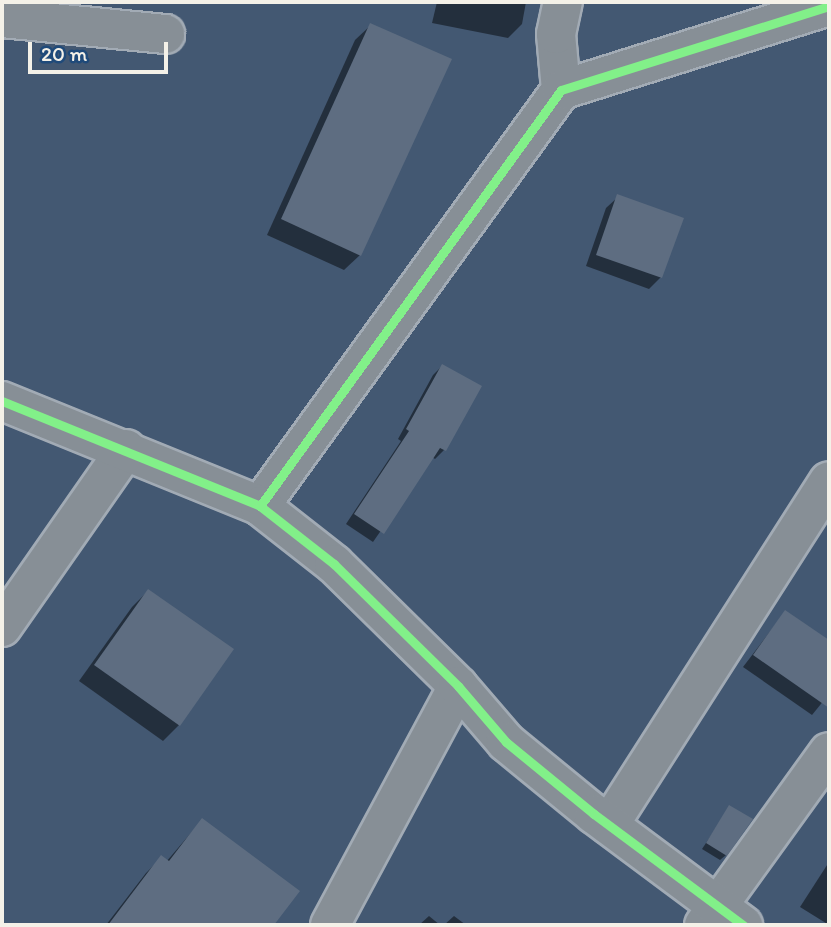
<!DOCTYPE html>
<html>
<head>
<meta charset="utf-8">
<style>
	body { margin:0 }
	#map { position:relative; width:831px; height:927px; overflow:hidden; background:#435872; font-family:Itim,sans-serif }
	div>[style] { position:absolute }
	.shadow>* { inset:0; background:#0007 }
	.building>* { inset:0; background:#5e6d81 }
	.roads { filter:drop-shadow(2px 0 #a2abb5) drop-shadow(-2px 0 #a2abb5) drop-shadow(0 2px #a2abb5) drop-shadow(0 -2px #a2abb5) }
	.street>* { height:38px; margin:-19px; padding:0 19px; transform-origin:19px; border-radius:19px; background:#878f96 }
	.secondary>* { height:38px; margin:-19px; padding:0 19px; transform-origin:19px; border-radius:19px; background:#878f96 }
	.cycleway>* { height:9px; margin:-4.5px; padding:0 4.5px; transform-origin:4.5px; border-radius:4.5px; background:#82f089 }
	span { translate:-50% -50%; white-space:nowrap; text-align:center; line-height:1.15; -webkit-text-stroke:5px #1f4a7a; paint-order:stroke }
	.frame { position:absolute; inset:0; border:4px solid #f4f1e8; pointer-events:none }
	.scale { position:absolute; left:28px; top:42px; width:140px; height:32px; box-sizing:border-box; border:4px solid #f4f1e8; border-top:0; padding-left:9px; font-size:21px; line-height:24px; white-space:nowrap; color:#f4f1e8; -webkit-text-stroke:5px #1f4a7a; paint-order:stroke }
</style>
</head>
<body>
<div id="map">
	<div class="shadow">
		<i style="clip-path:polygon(437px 2px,526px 2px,522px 24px,508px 38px,432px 23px)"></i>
		<i style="clip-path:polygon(371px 25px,360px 255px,344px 270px,267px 235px,355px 40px)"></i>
		<i style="clip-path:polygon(618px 197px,661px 277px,649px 289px,586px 266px,606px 208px)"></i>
		<i style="clip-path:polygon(442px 366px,444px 450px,435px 459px,432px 457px,373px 542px,346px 524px,401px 441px,398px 439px,433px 375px)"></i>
		<i style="clip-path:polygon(148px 591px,179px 725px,163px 741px,79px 681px,132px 607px)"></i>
		<i style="clip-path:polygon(785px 612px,829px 642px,829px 694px,812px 715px,743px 667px)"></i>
		<i style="clip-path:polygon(730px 807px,726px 855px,720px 860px,702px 849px)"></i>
		<i style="clip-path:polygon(202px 820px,297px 892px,272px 925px,106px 925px,146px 873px,161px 858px,166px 862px)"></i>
		<i style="clip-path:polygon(829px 862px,829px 925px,800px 907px)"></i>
		<i style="clip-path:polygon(429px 916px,440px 925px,419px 925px)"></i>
		<i style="clip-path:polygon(454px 916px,466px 925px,444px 925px)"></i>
	</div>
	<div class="building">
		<i style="clip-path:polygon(370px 23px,452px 59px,361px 256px,281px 219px)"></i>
		<i style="clip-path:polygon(617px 194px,684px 218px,662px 278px,596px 255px)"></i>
		<i style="clip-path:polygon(442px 364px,482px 386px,446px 451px,440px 448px,384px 534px,354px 514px,409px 431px,406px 429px)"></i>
		<i style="clip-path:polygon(148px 589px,234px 649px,180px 726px,94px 665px)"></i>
		<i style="clip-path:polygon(785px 610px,829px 640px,829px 708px,753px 655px)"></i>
		<i style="clip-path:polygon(729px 805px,753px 819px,727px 856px,706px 843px)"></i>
		<i style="clip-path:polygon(202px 818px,300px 891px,274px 925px,108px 925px,161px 855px,169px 861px)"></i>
	</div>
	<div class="roads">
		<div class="street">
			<i style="left:2px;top:18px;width:164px;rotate:5.6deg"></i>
			<i style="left:561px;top:90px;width:56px;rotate:-95.1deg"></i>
			<i style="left:556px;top:34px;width:33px;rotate:-78deg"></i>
			<i style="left:260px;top:506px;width:513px;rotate:-54.11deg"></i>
			<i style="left:561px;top:90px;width:281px;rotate:-17.4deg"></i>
			<i style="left:2px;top:627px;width:217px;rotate:-55.1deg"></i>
			<i style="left:609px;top:825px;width:408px;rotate:-57.4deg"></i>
			<i style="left:330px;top:925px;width:271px;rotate:-61.8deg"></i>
			<i style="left:704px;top:925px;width:213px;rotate:-54.2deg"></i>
		</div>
		<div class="secondary">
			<i style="left:2px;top:401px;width:279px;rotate:22.1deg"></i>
			<i style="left:260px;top:506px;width:94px;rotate:38.1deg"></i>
			<i style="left:334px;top:564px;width:174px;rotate:44.5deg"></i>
			<i style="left:458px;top:686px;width:74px;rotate:49.4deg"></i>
			<i style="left:506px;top:742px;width:114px;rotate:39.3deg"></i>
			<i style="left:594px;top:814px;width:186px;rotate:36.7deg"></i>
		</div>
	</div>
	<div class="cycleway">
		<i style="left:2px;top:401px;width:279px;rotate:22.1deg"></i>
		<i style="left:260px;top:506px;width:94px;rotate:38.1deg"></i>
		<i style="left:334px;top:564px;width:174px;rotate:44.5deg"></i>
		<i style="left:458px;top:686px;width:74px;rotate:49.4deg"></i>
		<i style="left:506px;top:742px;width:114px;rotate:39.3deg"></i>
		<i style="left:594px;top:814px;width:186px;rotate:36.7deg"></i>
		<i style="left:260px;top:506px;width:513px;rotate:-54.11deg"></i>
		<i style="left:561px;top:90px;width:281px;rotate:-17.4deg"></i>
	</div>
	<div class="frame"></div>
	<div class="scale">20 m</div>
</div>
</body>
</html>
